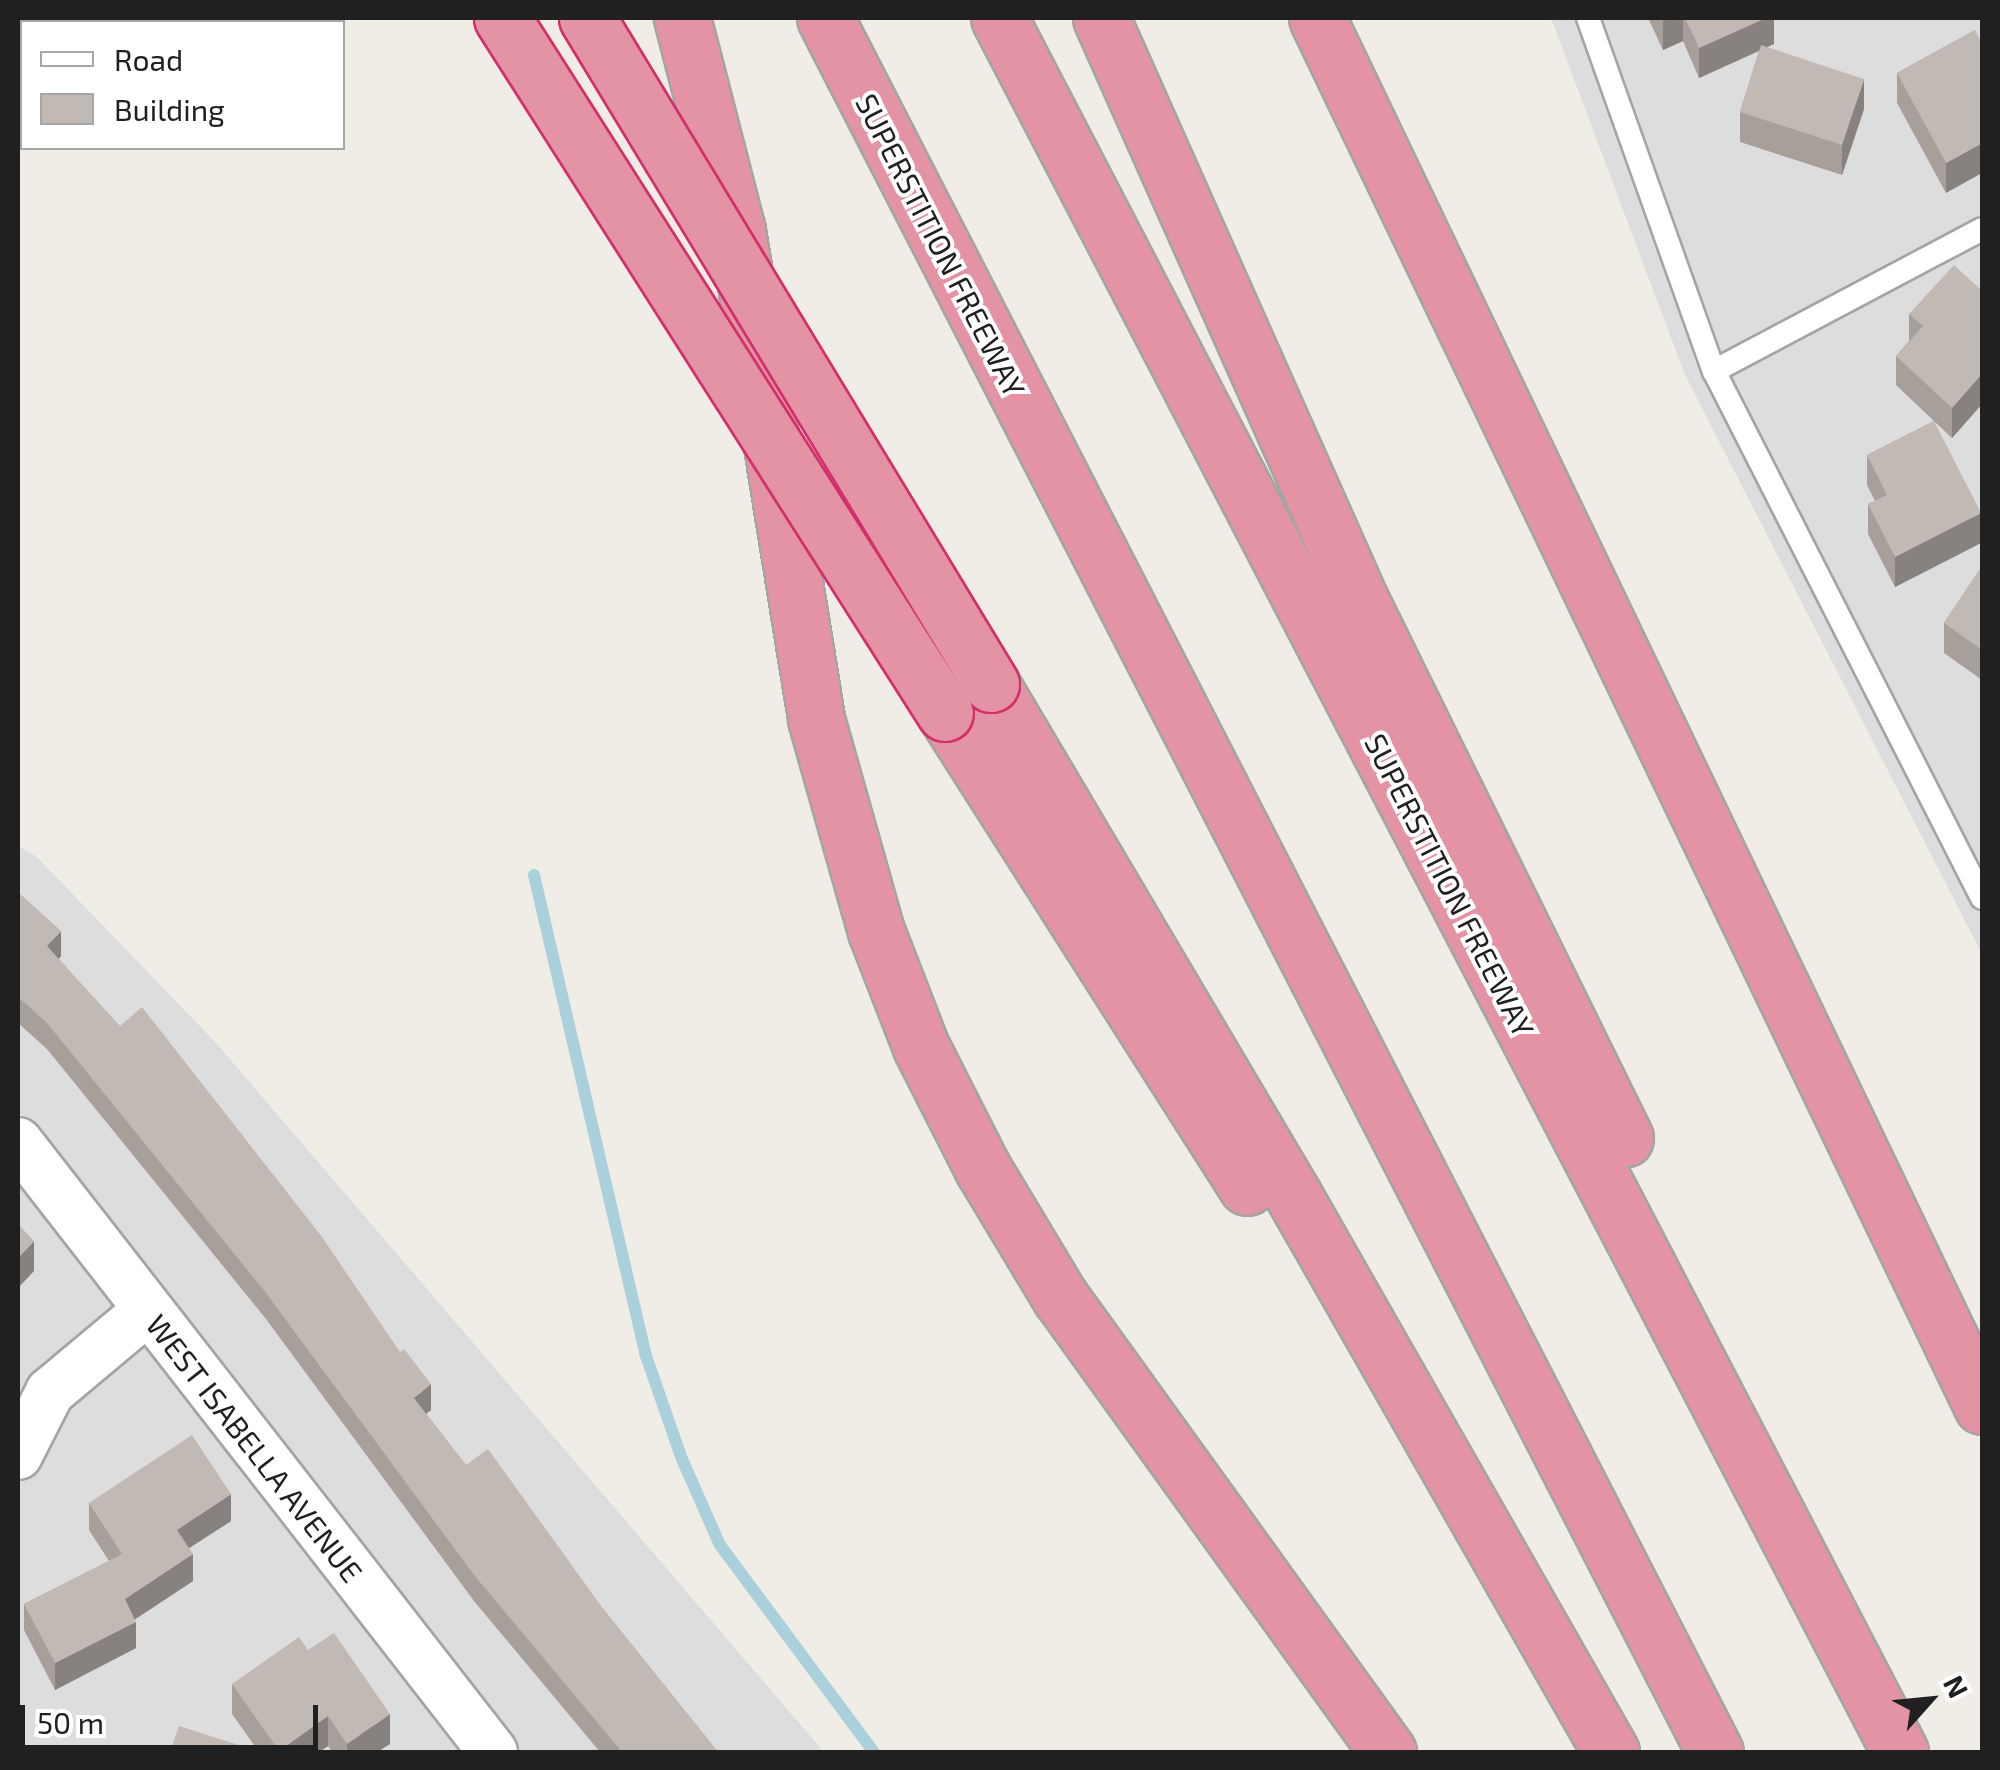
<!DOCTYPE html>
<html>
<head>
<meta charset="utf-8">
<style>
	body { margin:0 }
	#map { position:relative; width:2000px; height:1770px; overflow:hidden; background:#f0ede7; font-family:"Exo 2",sans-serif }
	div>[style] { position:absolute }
	.residential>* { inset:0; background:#dedddd }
	.stream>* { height:12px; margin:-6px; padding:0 6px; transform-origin:6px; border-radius:6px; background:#aad1db }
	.roads { filter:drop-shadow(2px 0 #a4a4a4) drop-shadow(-2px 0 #a4a4a4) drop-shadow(0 2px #a4a4a4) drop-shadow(0 -2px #a4a4a4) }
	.service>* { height:22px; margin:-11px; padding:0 11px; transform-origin:11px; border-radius:11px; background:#fff }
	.minor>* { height:48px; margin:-24px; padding:0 24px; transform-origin:24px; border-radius:24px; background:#fff }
	.motorway>* { height:55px; margin:-27.5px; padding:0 27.5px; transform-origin:27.5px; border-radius:27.5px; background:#e393a4 }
	.bridges { filter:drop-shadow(2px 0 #d32f6b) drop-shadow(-2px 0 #d32f6b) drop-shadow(0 2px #d32f6b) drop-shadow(0 -2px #d32f6b) }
	.motorway-bridge>* { height:55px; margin:-27.5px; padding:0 27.5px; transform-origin:27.5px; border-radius:27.5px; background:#e393a4 }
	.wall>* { inset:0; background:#a69f9a }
	.shaded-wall>* { inset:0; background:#87827d }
	.building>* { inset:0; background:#c1b9b3 }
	span { translate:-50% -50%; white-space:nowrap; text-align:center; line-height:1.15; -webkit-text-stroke:8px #fff; paint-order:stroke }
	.street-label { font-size:30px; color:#202020 }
	.frame { position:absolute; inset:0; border:20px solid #202020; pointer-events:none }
	.legend { position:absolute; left:20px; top:20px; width:325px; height:130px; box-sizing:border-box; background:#fff; border:2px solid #a6a6a6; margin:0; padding:12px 18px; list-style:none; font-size:30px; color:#202020 }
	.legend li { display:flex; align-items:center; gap:20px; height:50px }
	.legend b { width:50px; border:2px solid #a6a6a6 }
	.north { position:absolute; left:1880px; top:1650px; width:100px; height:100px; -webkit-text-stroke:8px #fff; paint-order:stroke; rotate:63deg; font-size:28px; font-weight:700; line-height:40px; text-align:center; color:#202020 }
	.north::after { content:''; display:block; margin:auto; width:35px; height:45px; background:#202020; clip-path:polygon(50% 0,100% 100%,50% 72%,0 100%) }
	.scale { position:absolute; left:20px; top:1705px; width:298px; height:45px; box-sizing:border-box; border:5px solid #202020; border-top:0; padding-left:12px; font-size:30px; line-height:35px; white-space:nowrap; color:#202020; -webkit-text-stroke:8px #fff; paint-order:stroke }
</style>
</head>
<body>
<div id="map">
	<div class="residential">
		<i style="clip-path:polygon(1551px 18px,1982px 18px,1982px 954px,1685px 375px)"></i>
		<i style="clip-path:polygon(18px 846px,37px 857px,217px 1044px,824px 1752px,18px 1752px)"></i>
	</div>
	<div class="stream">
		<i style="left:534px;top:875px;width:491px;rotate:76.9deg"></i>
		<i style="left:645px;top:1353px;width:112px;rotate:70.8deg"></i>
		<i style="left:682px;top:1459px;width:94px;rotate:66.2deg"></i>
		<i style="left:720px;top:1545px;width:258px;rotate:53.4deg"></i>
	</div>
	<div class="roads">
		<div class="service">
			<i style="left:1588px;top:18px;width:375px;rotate:70.4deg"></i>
			<i style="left:1714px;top:371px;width:591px;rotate:63.04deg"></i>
			<i style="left:1714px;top:371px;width:303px;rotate:-27.9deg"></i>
		</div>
		<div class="minor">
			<i style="left:18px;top:1142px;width:773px;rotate:52.09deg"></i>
			<i style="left:18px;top:1455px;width:71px;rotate:-63.1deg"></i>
			<i style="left:50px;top:1392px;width:126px;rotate:-39.9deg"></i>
		</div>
		<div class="motorway">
			<i style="left:682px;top:18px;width:219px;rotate:75.5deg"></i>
			<i style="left:737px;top:230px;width:495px;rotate:80.8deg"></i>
			<i style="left:816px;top:719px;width:220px;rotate:74.2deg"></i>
			<i style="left:876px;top:931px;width:124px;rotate:68.8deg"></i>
			<i style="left:921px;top:1047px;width:137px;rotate:63.1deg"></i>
			<i style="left:983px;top:1169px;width:149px;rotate:59deg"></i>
			<i style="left:1060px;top:1297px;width:561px;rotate:54.21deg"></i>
			<i style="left:825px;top:18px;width:1949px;rotate:62.83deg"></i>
			<i style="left:999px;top:18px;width:1954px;rotate:62.54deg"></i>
			<i style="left:1101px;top:18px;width:637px;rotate:66.01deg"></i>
			<i style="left:1360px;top:600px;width:600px;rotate:63.78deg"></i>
			<i style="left:1317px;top:18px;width:1539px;rotate:64.4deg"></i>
			<i style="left:991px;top:684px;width:591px;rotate:59.4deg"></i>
			<i style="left:1292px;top:1193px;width:644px;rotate:60.29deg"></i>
			<i style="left:945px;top:713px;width:562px;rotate:57.5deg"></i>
		</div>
	</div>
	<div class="bridges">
		<div class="motorway-bridge">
			<i style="left:502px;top:18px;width:824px;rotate:57.49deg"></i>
			<i style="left:587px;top:18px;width:779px;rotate:58.76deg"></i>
		</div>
	</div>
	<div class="wall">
		<i style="clip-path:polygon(1648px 18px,1774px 18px,1774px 44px,1767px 47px,1864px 109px,1842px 175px,1740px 142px,1740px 112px,1759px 51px,1699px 78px,1683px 41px,1663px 50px)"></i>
		<i style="clip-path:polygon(1975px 30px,1946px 193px,1897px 103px,1897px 73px)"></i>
		<i style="clip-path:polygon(1982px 291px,1982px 404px,1952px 438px,1934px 421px,1981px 543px,1895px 587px,1868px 534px,1868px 504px,1875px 501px,1867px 485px,1867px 455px,1934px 421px,1896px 385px,1896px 356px,1909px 341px,1909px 314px)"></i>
		<i style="clip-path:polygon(1982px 566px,1982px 680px,1944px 653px,1944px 623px)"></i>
		<i style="clip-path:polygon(18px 892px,61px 956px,59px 959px,431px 1410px,426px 1414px,466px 1465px,604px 1610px,718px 1752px,600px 1752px,474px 1601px,266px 1319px,47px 1049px,18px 1023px)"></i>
		<i style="clip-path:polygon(89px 1503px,231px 1521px,189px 1548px,193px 1581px,135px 1619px,136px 1648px,55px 1690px,24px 1630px,24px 1604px,109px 1561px,89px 1530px)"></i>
		<i style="clip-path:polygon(308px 1650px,390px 1744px,377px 1752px,332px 1752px,328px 1746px,319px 1752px,259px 1752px,232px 1714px,232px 1684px)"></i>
	</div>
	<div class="shaded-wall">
		<i style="clip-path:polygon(1669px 18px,1683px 18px,1683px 41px,1663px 50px,1663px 21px)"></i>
		<i style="clip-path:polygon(1766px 18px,1774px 18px,1774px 44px,1699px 78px,1699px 48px)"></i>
		<i style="clip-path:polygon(1864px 79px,1864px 109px,1842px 175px,1842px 145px)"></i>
		<i style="clip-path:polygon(1982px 143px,1982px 173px,1946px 193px,1946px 163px)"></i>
		<i style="clip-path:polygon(1982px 374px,1982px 404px,1952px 438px,1952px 408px)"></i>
		<i style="clip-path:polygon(1981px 513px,1981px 543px,1895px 587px,1895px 557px)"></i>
		<i style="clip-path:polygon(61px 931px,61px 956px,47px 972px,47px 946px)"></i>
		<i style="clip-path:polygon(34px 1241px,34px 1271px,18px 1288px,18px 1258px)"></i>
		<i style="clip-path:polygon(431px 1384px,431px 1410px,414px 1423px,414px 1398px)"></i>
		<i style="clip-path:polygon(231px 1494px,231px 1521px,177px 1556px,177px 1530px)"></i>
		<i style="clip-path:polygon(193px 1554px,193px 1581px,125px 1626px,125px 1599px)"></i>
		<i style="clip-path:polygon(136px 1622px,136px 1648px,55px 1690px,55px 1663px)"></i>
		<i style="clip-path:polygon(390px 1714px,390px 1744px,377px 1752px,347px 1752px,347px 1744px)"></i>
		<i style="clip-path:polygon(328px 1716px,328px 1746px,319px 1752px,279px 1752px,279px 1751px)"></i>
	</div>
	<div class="building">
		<i style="clip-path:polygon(1685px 18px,1766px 18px,1699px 48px)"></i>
		<i style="clip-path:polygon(1975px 30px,1982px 44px,1982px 143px,1946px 163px,1897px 73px)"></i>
		<i style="clip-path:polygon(1761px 45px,1864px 79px,1842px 145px,1740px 112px)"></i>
		<i style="clip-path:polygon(1954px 265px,1982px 291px,1982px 374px,1952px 408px,1896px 356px,1923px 326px,1909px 314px)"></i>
		<i style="clip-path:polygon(1934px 421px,1981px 513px,1895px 557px,1868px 504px,1887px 495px,1867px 455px)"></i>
		<i style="clip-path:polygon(1982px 566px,1982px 650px,1944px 623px)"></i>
		<i style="clip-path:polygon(18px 892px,61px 931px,47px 946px,120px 1026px,142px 1007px,322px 1237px,400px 1352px,404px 1349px,431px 1384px,414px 1398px,466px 1465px,488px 1449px,604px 1610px,718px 1752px,622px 1752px,474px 1575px,266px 1293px,47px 1023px,18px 997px)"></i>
		<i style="clip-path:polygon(18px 1224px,34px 1241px,18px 1258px)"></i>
		<i style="clip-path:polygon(192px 1435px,231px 1494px,177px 1530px,193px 1554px,125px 1599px,136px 1622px,55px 1663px,24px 1604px,122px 1554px,89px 1503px)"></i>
		<i style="clip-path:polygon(334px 1633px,390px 1714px,347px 1744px,328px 1716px,279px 1751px,232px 1684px,299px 1637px,308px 1650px)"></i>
		<i style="clip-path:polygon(179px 1726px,245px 1747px,243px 1752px,170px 1752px)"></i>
	</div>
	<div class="street-label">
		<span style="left:941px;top:245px;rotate:63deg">SUPERSTITION FREEWAY</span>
		<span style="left:1450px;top:885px;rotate:63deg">SUPERSTITION FREEWAY</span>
		<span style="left:255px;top:1448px;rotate:52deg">WEST ISABELLA AVENUE</span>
	</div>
	<div class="frame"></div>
	<ul class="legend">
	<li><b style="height:12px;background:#fff"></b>Road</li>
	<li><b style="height:28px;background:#c1b9b3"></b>Building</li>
	</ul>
	<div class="north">N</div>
	<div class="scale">50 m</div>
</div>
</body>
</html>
